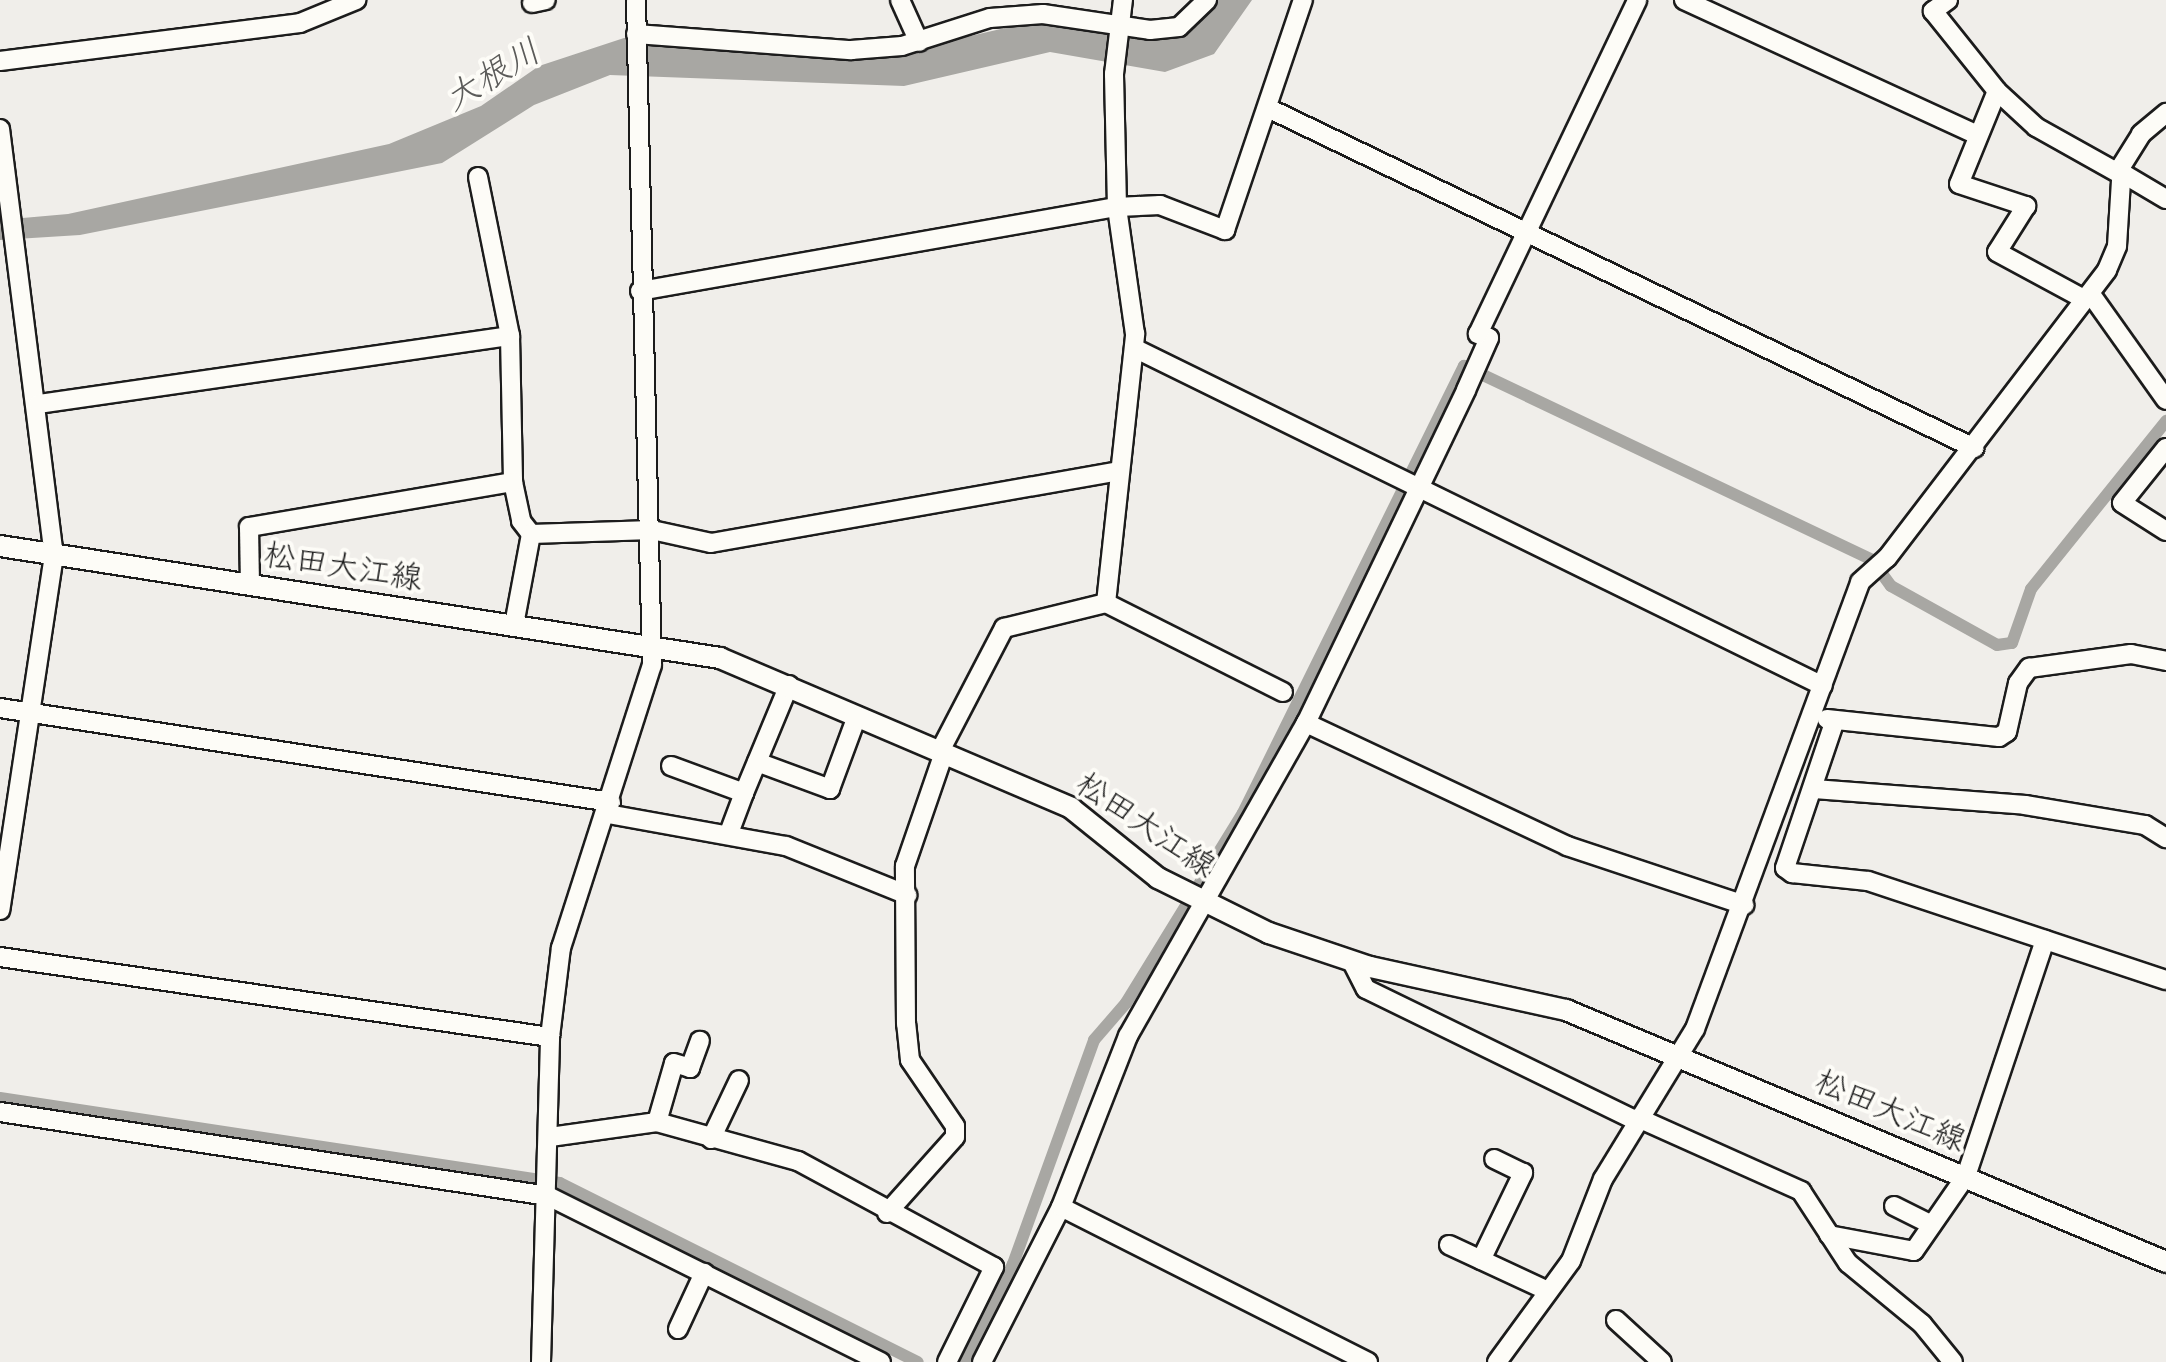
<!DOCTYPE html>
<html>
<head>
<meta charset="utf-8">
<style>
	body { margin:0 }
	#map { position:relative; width:2166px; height:1362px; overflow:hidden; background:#f0eeea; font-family:Mynerve,"Klee One",sans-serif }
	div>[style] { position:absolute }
	.water>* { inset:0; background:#a8a7a3 }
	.canal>* { height:12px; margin:-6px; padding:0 6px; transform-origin:6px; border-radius:6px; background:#a8a7a3 }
	.roads { filter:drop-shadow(2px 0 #1c1c1c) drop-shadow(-2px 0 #1c1c1c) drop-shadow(0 2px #1c1c1c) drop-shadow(0 -2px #1c1c1c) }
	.minor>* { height:18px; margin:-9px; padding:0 9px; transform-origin:9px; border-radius:9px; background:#fdfcf7 }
	.major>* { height:20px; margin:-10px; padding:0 10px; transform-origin:10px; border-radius:10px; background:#fdfcf7 }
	span { translate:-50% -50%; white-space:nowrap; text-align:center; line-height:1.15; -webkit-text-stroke:8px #fdfcf7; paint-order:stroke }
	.street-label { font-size:32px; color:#1c1c1c }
	.water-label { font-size:35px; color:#5b5b59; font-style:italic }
</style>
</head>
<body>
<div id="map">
	<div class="water">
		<i style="clip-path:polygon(1217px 0,1252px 0,1214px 54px,1165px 72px,1050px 52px,904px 86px,610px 75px,534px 105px,442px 163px,80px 235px,0 240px,0 220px,68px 214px,389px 144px,481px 106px,539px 66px,624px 38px,875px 58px,1035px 21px,1162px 39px,1197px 26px)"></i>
	</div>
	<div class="canal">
		<i style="left:0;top:1098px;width:566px;rotate:8.63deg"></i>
		<i style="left:560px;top:1183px;width:400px;rotate:26.6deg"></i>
		<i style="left:966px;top:1362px;width:109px;rotate:-64.4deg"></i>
		<i style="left:1013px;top:1264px;width:238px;rotate:-70.1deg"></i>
		<i style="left:1094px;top:1040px;width:49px;rotate:-49.1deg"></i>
		<i style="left:1126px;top:1003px;width:223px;rotate:-58.4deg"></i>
		<i style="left:1243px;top:813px;width:499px;rotate:-63.7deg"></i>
		<i style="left:1464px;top:366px;width:452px;rotate:25.4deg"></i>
		<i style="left:1872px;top:560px;width:32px;rotate:54deg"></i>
		<i style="left:1891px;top:586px;width:121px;rotate:29.1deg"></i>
		<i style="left:1997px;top:645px;width:15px;rotate:-8deg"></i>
		<i style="left:2012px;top:643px;width:57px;rotate:-70.6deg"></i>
		<i style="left:2031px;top:589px;width:216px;rotate:-51.2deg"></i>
	</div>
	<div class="roads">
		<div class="minor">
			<i style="left:900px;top:0;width:46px;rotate:65.7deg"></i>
			<i style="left:1684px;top:0;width:323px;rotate:24.7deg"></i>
			<i style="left:1948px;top:0;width:19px;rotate:144deg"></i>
			<i style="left:1933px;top:11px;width:102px;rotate:51.3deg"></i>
			<i style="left:1997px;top:91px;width:100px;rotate:112.2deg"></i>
			<i style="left:1959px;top:184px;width:71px;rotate:18.2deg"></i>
			<i style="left:2026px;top:206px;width:54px;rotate:122.2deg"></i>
			<i style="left:1997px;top:252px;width:99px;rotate:28.4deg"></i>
			<i style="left:532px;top:3px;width:14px;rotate:-12deg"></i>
			<i style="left:636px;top:34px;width:216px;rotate:4.3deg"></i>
			<i style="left:851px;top:50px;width:51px;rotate:-4.5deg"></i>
			<i style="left:902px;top:46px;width:92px;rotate:-17.7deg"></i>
			<i style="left:990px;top:18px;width:53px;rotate:-4.3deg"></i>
			<i style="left:1043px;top:14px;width:108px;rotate:8.5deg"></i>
			<i style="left:1150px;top:30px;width:29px;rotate:-6deg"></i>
			<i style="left:1179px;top:27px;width:39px;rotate:-44deg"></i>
			<i style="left:0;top:61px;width:302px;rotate:-7.2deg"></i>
			<i style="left:300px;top:23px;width:61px;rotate:-22.3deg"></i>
			<i style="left:1997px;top:91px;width:53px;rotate:42.7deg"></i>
			<i style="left:2036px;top:127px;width:98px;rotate:29.2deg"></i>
			<i style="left:1268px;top:108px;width:784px;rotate:25.71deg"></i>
			<i style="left:0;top:129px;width:429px;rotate:82.8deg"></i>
			<i style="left:54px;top:555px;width:359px;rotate:98.6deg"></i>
			<i style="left:2122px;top:173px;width:51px;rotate:30.6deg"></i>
			<i style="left:478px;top:177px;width:162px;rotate:78.6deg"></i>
			<i style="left:510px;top:336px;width:146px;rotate:88.8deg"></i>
			<i style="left:513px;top:482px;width:40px;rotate:78deg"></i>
			<i style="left:521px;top:521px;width:16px;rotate:52deg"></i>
			<i style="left:531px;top:534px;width:121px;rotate:-1.9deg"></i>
			<i style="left:652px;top:530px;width:60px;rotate:12.4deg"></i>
			<i style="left:711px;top:543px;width:414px;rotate:-10deg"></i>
			<i style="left:640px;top:291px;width:484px;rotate:-10deg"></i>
			<i style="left:1117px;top:207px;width:43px;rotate:-2.7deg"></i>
			<i style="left:1160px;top:205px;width:70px;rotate:21deg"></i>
			<i style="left:1225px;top:230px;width:243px;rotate:-71.3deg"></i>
			<i style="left:2090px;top:293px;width:131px;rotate:54.6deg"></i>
			<i style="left:1134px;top:348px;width:767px;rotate:26.13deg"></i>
			<i style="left:38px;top:404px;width:477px;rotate:-8.2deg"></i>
			<i style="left:2166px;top:448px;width:70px;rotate:128.7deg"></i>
			<i style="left:2122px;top:503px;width:52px;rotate:32.5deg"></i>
			<i style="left:250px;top:584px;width:57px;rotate:-91deg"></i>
			<i style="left:249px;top:527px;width:268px;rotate:-9.7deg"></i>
			<i style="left:1106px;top:603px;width:271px;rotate:-83.8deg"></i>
			<i style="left:1135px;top:334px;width:128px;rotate:-98.1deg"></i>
			<i style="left:1117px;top:207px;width:133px;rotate:-91.3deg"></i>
			<i style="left:1114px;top:74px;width:75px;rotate:-83.1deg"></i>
			<i style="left:514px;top:625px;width:93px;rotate:-79.4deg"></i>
			<i style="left:0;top:708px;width:618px;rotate:8.75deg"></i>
			<i style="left:1827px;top:719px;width:173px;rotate:6deg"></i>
			<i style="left:1999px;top:737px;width:9px;rotate:-32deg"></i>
			<i style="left:2007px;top:732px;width:50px;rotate:-77.3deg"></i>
			<i style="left:2018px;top:683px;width:19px;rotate:-54deg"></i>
			<i style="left:2029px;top:668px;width:103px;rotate:-7.8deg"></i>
			<i style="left:2131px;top:654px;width:36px;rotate:11deg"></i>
			<i style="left:1835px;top:720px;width:156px;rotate:108.7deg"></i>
			<i style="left:1785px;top:868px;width:9px;rotate:36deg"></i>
			<i style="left:1792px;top:873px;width:76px;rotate:6deg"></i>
			<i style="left:1868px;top:881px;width:314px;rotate:18.4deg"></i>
			<i style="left:1306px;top:723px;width:289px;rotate:25.2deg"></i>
			<i style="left:1567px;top:846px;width:187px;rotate:18.4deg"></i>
			<i style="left:940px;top:751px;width:139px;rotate:-62.5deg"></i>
			<i style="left:1004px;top:628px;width:105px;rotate:-13.8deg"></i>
			<i style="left:1106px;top:603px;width:198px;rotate:26.7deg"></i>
			<i style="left:757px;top:762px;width:78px;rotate:20.3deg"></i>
			<i style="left:830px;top:789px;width:78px;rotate:-69.7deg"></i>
			<i style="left:671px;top:766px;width:78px;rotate:20.3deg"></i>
			<i style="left:744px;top:793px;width:117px;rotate:-67.4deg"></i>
			<i style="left:1814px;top:789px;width:212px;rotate:4.3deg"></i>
			<i style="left:2025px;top:805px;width:122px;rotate:9.5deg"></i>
			<i style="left:2145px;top:825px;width:25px;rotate:32deg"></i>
			<i style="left:608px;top:814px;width:181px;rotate:10.2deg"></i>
			<i style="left:786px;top:846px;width:131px;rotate:22deg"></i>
			<i style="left:729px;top:833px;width:43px;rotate:-69.4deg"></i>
			<i style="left:0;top:957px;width:556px;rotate:8.28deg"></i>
			<i style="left:1352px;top:962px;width:30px;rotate:63deg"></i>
			<i style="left:1366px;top:989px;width:301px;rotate:26deg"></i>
			<i style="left:0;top:1112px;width:554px;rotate:8.71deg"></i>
			<i style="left:548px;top:1196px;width:372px;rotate:26.5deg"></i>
			<i style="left:1638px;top:1118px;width:179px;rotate:24.1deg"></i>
			<i style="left:1801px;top:1191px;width:86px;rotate:56.9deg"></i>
			<i style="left:1848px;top:1263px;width:96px;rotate:39.5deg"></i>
			<i style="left:1922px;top:1324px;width:49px;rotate:50.8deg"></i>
			<i style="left:657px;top:1122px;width:61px;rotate:-73.9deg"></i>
			<i style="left:674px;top:1063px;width:17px;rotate:17deg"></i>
			<i style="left:690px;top:1068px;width:29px;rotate:-70deg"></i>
			<i style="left:550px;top:1137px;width:108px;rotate:-8deg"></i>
			<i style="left:657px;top:1122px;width:146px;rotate:15.5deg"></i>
			<i style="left:798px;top:1161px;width:223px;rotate:28.4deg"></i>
			<i style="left:994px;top:1267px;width:106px;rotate:116.3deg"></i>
			<i style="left:711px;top:1139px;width:65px;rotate:-64.6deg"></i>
			<i style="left:1894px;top:1206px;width:42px;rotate:26.6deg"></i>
			<i style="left:1061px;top:1207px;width:344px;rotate:26.8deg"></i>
			<i style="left:887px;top:1213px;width:102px;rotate:-48.2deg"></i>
			<i style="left:955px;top:1137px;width:11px;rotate:-90deg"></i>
			<i style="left:955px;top:1126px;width:80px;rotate:-124.3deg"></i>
			<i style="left:910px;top:1060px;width:36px;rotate:-96deg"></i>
			<i style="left:906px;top:1024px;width:158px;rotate:-90.4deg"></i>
			<i style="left:905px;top:866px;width:120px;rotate:-71deg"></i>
			<i style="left:1829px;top:1235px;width:86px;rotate:10.7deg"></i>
			<i style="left:1914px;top:1251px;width:91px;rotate:-55.3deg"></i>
			<i style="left:1966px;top:1176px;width:249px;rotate:-71.5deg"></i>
			<i style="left:1449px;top:1245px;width:107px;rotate:24.9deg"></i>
			<i style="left:1481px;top:1260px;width:97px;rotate:-64.2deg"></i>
			<i style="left:1523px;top:1173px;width:32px;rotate:-154deg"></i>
			<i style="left:1616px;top:1320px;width:62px;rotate:42.4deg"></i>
			<i style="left:678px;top:1329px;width:62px;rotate:-65.1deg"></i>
			<i style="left:541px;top:1362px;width:325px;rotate:-88.4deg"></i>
			<i style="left:550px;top:1037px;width:90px;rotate:-83deg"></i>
			<i style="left:561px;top:948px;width:297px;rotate:-72.2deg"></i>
			<i style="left:652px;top:665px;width:665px;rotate:-91.38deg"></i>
			<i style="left:982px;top:1362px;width:174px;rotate:-63deg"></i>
			<i style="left:1061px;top:1207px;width:184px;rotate:-68.6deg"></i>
			<i style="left:1128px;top:1036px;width:360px;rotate:-60.4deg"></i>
			<i style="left:1306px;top:723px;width:369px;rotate:-64.3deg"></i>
			<i style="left:1466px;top:390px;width:57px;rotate:-66.1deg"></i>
			<i style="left:1489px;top:338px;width:12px;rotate:-160deg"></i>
			<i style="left:1478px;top:334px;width:370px;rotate:-64.5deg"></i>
			<i style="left:1497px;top:1362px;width:125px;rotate:-53.8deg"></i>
			<i style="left:1571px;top:1261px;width:88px;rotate:-68.7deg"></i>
			<i style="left:1603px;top:1179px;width:176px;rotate:-58.5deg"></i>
			<i style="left:1695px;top:1029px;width:476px;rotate:-69.7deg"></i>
			<i style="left:1860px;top:582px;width:36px;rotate:-42deg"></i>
			<i style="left:1887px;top:558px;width:362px;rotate:-52.6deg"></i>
			<i style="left:2107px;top:270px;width:26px;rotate:-67deg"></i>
			<i style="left:2117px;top:246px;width:81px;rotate:-86.5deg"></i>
			<i style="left:2122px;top:165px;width:36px;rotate:-58deg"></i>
			<i style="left:2141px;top:134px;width:33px;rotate:-40deg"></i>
		</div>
		<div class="major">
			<i style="left:0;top:546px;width:729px;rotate:8.84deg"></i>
			<i style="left:720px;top:658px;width:382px;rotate:23.1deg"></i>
			<i style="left:1071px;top:808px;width:112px;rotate:38.8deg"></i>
			<i style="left:1158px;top:878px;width:124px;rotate:26.4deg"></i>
			<i style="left:1269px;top:933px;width:107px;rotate:18.6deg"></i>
			<i style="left:1370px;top:967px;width:201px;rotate:12.4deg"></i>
			<i style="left:1566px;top:1010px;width:651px;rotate:22.78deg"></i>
		</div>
	</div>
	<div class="street-label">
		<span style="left:343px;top:568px;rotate:9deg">松田大江線</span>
		<span style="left:1145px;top:826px;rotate:34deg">松田大江線</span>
		<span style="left:1890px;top:1112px;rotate:23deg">松田大江線</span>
	</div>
	<div class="water-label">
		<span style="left:493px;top:76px;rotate:-31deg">大根川</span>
	</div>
</div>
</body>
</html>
